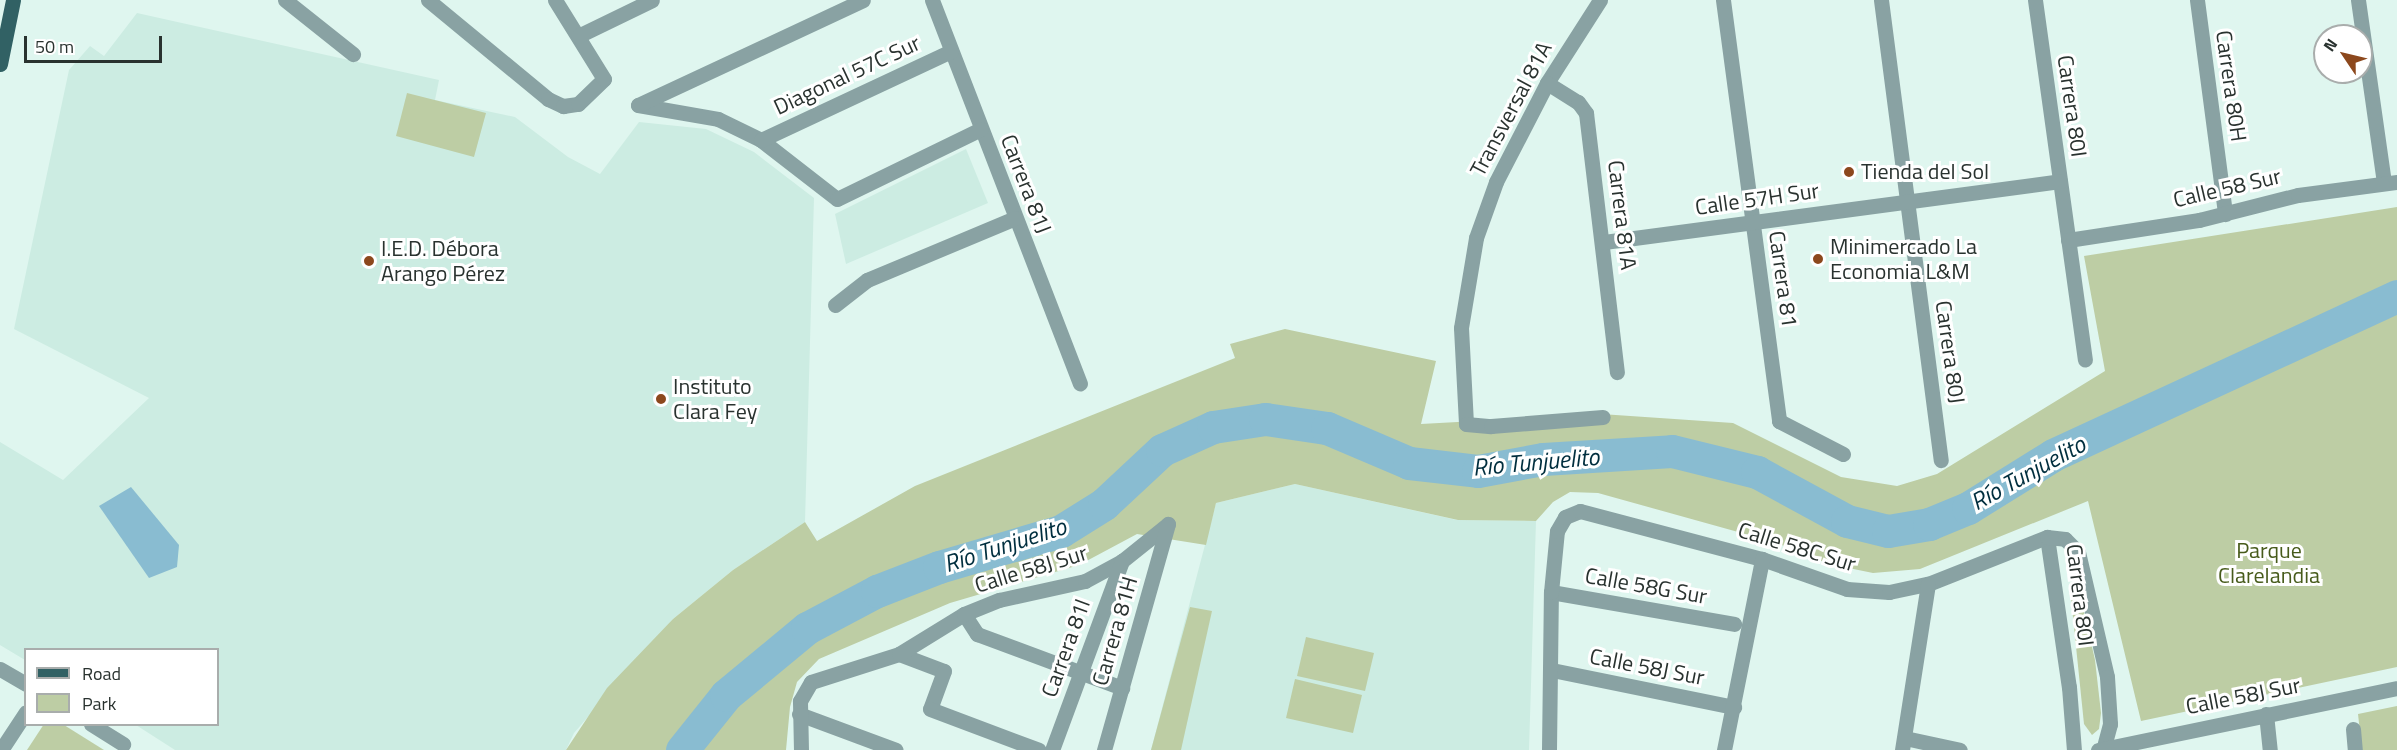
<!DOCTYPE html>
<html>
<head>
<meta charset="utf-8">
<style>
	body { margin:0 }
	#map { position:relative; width:2397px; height:750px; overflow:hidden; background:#dff6ef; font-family:"Titillium Web",sans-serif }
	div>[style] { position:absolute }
	.built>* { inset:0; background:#ccece2 }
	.green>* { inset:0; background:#bdcda4 }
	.water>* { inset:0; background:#89bcd1 }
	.river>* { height:33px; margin:-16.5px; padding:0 16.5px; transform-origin:16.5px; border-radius:16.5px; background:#89bcd1 }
	.street>* { height:15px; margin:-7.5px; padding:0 7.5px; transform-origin:7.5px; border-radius:7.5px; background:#89a2a3 }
	.primary>* { height:15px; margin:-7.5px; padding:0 7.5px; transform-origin:7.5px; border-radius:7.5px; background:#316164 }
	.dots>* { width:16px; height:16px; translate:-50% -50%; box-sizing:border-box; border:3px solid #fff; border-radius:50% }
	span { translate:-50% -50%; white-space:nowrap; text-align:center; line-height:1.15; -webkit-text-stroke:6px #fff; paint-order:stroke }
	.street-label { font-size:22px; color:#29322f }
	.poi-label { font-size:22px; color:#29322f }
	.left { translate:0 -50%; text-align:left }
	.park-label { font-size:22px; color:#475b1b }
	.water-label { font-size:24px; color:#002e3e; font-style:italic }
	.legend { position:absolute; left:24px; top:648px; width:195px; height:78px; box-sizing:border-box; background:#fff; border:2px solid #a9adac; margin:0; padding:8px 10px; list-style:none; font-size:18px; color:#29322f }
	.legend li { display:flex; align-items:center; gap:12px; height:30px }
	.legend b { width:30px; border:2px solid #a9adac }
	.north { position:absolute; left:2313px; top:24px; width:60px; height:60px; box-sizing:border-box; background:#fff; border:2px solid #a9adac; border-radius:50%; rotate:305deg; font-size:16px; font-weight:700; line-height:24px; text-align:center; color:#29322f }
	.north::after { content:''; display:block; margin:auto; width:21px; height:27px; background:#8c481d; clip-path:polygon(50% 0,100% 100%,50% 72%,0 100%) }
	.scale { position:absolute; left:24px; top:36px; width:138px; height:27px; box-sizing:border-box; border:3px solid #29322f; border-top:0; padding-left:8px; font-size:18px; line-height:21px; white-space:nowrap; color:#29322f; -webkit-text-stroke:4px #fff; paint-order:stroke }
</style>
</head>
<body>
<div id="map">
	<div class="built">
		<i style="clip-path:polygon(137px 13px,439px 80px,435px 100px,515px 117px,568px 157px,600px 174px,639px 122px,706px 129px,754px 152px,814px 198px,805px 522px,733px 570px,673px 619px,574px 733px,566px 750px,175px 750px,136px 725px,218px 724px,218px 650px,26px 650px,25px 660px,0 645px,0 442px,63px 480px,149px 398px,14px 329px,69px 70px,90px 46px,104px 56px)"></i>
		<i style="clip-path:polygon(966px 149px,988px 203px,846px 264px,835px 214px)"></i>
		<i style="clip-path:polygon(1295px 484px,1457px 520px,1536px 521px,1529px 750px,1151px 750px,1216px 503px)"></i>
	</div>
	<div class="green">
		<i style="clip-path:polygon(407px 93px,486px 113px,474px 157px,396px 136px)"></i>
		<i style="clip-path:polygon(2397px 207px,2397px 667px,2141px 721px,2088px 501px,1920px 569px,1873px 573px,1829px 564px,1774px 542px,1598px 493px,1570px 492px,1553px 502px,1536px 521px,1458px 520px,1295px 484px,1216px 503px,1206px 545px,1137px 534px,1079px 565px,950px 603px,819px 659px,797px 682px,790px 707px,786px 750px,566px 750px,607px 688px,673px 619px,733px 570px,805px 522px,817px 541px,915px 486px,1235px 358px,1230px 344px,1285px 329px,1436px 361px,1421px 424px,1601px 414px,1733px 423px,1841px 477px,1897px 486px,1937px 474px,2105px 371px,2084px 256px)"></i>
		<i style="clip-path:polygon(2076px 593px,2081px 599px,2095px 660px,2101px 713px,2099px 729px,2092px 735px,2084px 724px,2071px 598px)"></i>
		<i style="clip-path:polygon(1190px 607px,1212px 611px,1181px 750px,1151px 750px)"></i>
		<i style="clip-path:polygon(1306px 637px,1374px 653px,1365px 691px,1297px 676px)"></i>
		<i style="clip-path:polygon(1295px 679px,1362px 695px,1353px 733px,1286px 718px)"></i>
		<i style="clip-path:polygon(2397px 706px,2397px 750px,2362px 750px,2358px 714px)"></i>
		<i style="clip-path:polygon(44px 724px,64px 725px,104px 750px,27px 750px)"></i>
	</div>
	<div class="water">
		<i style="clip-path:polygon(131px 487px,179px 545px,177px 567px,149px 578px,99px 506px)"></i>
	</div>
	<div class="river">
		<i style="left:682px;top:750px;width:70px;rotate:-51.3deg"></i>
		<i style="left:726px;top:695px;width:105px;rotate:-39.6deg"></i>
		<i style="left:807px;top:628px;width:79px;rotate:-27.9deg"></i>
		<i style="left:877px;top:591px;width:66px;rotate:-21.2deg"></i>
		<i style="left:939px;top:567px;width:127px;rotate:-16.4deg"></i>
		<i style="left:1061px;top:531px;width:51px;rotate:-32.1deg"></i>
		<i style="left:1104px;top:504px;width:79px;rotate:-43deg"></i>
		<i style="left:1162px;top:450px;width:56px;rotate:-24.3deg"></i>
		<i style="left:1213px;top:427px;width:53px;rotate:-8.7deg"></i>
		<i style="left:1265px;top:419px;width:63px;rotate:8.3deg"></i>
		<i style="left:1327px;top:428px;width:89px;rotate:23.1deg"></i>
		<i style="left:1409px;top:463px;width:69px;rotate:6.6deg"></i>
		<i style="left:1478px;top:471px;width:66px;rotate:-10.5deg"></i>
		<i style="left:1543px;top:459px;width:129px;rotate:-3.5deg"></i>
		<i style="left:1672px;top:451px;width:88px;rotate:13.9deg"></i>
		<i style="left:1757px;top:472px;width:102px;rotate:28.6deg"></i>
		<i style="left:1847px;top:521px;width:42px;rotate:13.7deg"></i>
		<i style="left:1888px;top:531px;width:42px;rotate:-9.7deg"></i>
		<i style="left:1929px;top:524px;width:42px;rotate:-22.3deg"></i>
		<i style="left:1968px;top:508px;width:100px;rotate:-31.9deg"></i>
		<i style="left:2053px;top:455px;width:379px;rotate:-24.8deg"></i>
	</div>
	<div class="street">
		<i style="left:285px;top:0;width:87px;rotate:38.5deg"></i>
		<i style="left:428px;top:0;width:156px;rotate:39.5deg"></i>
		<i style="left:548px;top:99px;width:17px;rotate:25deg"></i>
		<i style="left:563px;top:106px;width:15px;rotate:-8deg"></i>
		<i style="left:578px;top:104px;width:36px;rotate:-44deg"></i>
		<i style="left:604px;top:79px;width:93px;rotate:-121.8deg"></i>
		<i style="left:932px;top:0;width:411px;rotate:68.9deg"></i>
		<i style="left:1600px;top:0;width:98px;rotate:122.6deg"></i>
		<i style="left:1547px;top:83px;width:111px;rotate:117.3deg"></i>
		<i style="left:1496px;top:182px;width:59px;rotate:109.7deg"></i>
		<i style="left:1476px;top:238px;width:91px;rotate:99.5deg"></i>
		<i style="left:1461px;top:328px;width:96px;rotate:87deg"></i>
		<i style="left:1466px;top:424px;width:25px;rotate:5deg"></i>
		<i style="left:1491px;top:426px;width:112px;rotate:-4.6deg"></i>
		<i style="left:1723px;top:0;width:425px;rotate:82.4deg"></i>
		<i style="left:1779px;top:421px;width:72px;rotate:27.3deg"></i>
		<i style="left:1881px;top:0;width:464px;rotate:82.6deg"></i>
		<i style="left:2035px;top:0;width:363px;rotate:82.1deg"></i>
		<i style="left:2197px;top:0;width:216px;rotate:82.5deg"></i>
		<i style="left:2358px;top:0;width:184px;rotate:81.9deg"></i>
		<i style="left:578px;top:36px;width:82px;rotate:-25.9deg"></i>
		<i style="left:1547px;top:83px;width:36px;rotate:32deg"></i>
		<i style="left:1578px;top:102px;width:14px;rotate:54deg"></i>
		<i style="left:1586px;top:113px;width:261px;rotate:83.2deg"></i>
		<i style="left:638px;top:105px;width:81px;rotate:9.9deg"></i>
		<i style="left:718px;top:119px;width:48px;rotate:26deg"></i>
		<i style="left:761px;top:140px;width:96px;rotate:37.8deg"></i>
		<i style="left:837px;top:199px;width:160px;rotate:-25.9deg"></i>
		<i style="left:638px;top:105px;width:248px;rotate:-25deg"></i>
		<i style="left:761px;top:140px;width:210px;rotate:-25.1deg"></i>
		<i style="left:2068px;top:240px;width:133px;rotate:-8.7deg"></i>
		<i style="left:2199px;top:220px;width:102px;rotate:-14.2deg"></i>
		<i style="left:2298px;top:195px;width:100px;rotate:-7.5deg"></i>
		<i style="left:1604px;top:242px;width:460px;rotate:-7.6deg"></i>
		<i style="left:835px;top:305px;width:41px;rotate:-38deg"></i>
		<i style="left:867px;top:280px;width:160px;rotate:-22.7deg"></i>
		<i style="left:2047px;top:537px;width:152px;rotate:81.7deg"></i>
		<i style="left:2069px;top:687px;width:63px;rotate:85.5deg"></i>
		<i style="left:1551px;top:592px;width:186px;rotate:9.9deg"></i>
		<i style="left:964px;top:614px;width:24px;rotate:57deg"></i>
		<i style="left:977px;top:634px;width:155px;rotate:20.4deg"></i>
		<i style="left:899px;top:654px;width:48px;rotate:20.7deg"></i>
		<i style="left:944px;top:671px;width:40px;rotate:110.2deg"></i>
		<i style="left:930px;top:709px;width:116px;rotate:20.6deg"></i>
		<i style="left:0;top:669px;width:30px;rotate:30deg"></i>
		<i style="left:1552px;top:670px;width:186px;rotate:11.5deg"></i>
		<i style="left:799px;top:714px;width:103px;rotate:20.4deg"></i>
		<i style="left:2266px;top:714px;width:36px;rotate:84deg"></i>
		<i style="left:91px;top:724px;width:38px;rotate:32deg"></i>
		<i style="left:2353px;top:729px;width:21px;rotate:85deg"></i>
		<i style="left:1905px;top:738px;width:56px;rotate:12.3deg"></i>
		<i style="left:1px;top:750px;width:45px;rotate:-56.7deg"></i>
		<i style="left:801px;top:750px;width:49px;rotate:-91.2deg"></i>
		<i style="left:800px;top:701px;width:22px;rotate:-60deg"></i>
		<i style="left:811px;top:682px;width:92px;rotate:-17.7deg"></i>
		<i style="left:899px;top:654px;width:76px;rotate:-31.6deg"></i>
		<i style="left:964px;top:614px;width:38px;rotate:-22deg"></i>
		<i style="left:999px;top:600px;width:88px;rotate:-12.5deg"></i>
		<i style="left:1085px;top:581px;width:42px;rotate:-28.4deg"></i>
		<i style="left:1122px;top:561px;width:59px;rotate:-38.8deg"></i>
		<i style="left:1052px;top:750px;width:202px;rotate:-69.7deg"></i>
		<i style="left:1104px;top:750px;width:235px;rotate:-74.2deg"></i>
		<i style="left:1549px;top:750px;width:158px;rotate:-89.3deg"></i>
		<i style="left:1551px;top:592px;width:61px;rotate:-84.4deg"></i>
		<i style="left:1557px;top:531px;width:16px;rotate:-60deg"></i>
		<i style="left:1565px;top:517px;width:16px;rotate:-22deg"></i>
		<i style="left:1580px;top:511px;width:188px;rotate:14.8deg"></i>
		<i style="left:1762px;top:559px;width:90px;rotate:19.4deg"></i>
		<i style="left:1847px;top:589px;width:42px;rotate:4.1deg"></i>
		<i style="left:1889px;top:592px;width:40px;rotate:-12deg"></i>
		<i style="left:1928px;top:584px;width:128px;rotate:-21.6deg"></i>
		<i style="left:2047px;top:537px;width:18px;rotate:6deg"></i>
		<i style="left:2065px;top:539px;width:18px;rotate:45deg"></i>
		<i style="left:2078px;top:552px;width:128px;rotate:76.9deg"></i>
		<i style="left:2107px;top:677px;width:47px;rotate:86.3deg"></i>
		<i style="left:2110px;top:724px;width:27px;rotate:105deg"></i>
		<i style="left:1724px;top:750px;width:195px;rotate:-78.7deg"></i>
		<i style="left:1902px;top:750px;width:168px;rotate:-81.1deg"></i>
		<i style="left:2098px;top:750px;width:305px;rotate:-11.7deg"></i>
	</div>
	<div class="primary">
		<i style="left:0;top:64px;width:65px;rotate:-78.5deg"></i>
	</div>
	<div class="dots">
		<i style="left:1849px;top:172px;background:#8c481d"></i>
		<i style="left:1818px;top:259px;background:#8c481d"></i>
		<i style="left:369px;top:261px;background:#8c481d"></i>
		<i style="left:661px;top:399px;background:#8c481d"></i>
	</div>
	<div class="street-label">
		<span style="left:847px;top:75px;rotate:-25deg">Diagonal 57C Sur</span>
		<span style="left:2231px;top:86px;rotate:82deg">Carrera 80H</span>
		<span style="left:2072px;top:106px;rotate:82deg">Carrera 80I</span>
		<span style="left:1511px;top:109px;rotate:-62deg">Transversal 81A</span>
		<span style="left:1026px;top:184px;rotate:69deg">Carrera 81J</span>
		<span style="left:2227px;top:188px;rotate:-13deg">Calle 58 Sur</span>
		<span style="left:1757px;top:199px;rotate:-8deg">Calle 57H Sur</span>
		<span style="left:1622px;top:215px;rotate:83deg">Carrera 81A</span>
		<span style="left:1783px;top:279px;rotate:82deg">Carrera 81</span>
		<span style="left:1950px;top:352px;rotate:82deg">Carrera 80J</span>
		<span style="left:1797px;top:547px;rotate:17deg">Calle 58C Sur</span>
		<span style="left:1031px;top:569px;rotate:-17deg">Calle 58J Sur</span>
		<span style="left:1646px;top:586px;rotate:10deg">Calle 58G Sur</span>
		<span style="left:2080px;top:595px;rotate:83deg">Carrera 80I</span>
		<span style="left:1115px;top:631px;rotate:-74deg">Carrera 81H</span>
		<span style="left:1066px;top:648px;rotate:-70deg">Carrera 81I</span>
		<span style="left:1647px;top:667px;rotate:11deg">Calle 58J Sur</span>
		<span style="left:2243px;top:696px;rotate:-11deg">Calle 58J Sur</span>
	</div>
	<div class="poi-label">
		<span class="left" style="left:1861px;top:172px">Tienda del Sol</span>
		<span class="left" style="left:1830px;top:259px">Minimercado La<br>Economia L&amp;M</span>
		<span class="left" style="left:381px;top:261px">I.E.D. Débora<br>Arango Pérez</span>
		<span class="left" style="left:673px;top:399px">Instituto<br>Clara Fey</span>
	</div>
	<div class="park-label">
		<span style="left:2269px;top:563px">Parque<br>Clarelandia</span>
	</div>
	<div class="water-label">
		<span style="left:1536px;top:462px;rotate:-5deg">Río Tunjuelito</span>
		<span style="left:2028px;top:473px;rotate:-29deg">Río Tunjuelito</span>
		<span style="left:1005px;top:545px;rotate:-18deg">Río Tunjuelito</span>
	</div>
	<ul class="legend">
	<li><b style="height:8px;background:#316164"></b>Road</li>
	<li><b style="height:16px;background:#bdcda4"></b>Park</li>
	</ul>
	<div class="north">N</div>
	<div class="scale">50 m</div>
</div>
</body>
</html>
